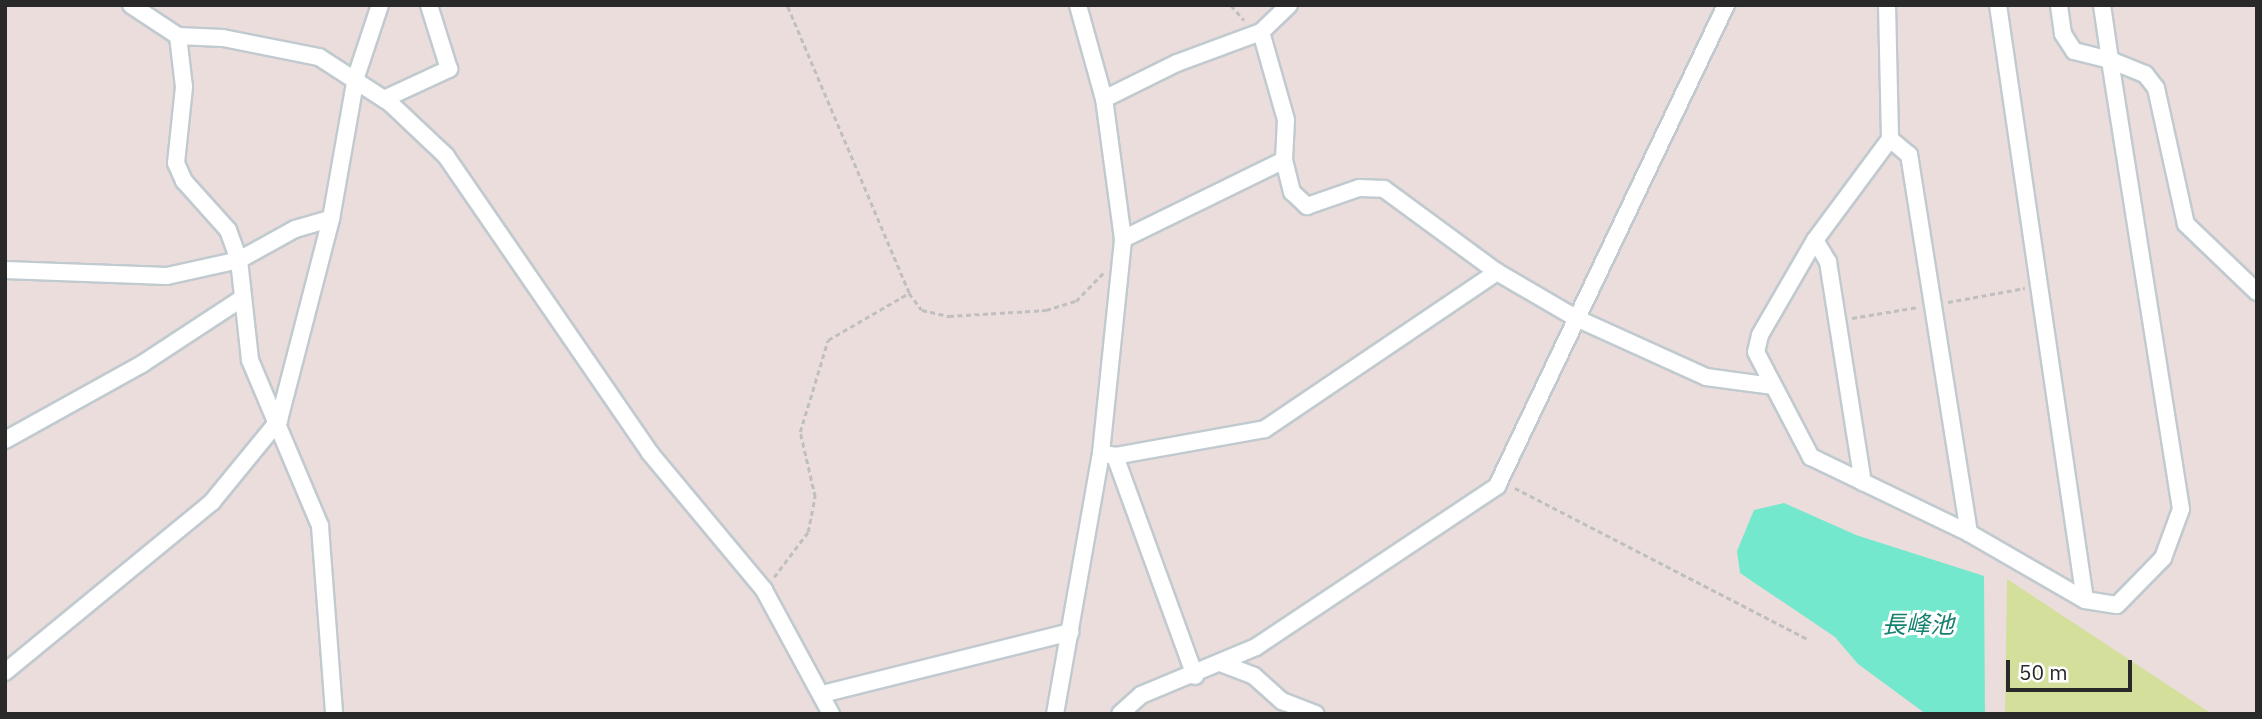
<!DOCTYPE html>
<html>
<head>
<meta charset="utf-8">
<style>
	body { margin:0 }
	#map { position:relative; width:2262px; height:719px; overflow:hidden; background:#ebdddc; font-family:"IBM Plex Sans","Noto Sans JP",sans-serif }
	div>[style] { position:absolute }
	.green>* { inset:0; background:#d4df9b }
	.water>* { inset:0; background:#73e8cc }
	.path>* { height:2.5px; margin-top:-1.25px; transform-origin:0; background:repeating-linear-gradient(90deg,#bfbfbf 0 5px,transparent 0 8.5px) }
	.roads { filter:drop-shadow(2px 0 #c0cacf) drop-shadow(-2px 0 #c0cacf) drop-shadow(0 2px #c0cacf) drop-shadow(0 -2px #c0cacf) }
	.street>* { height:16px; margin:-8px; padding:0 8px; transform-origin:8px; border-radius:8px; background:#fff }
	span { translate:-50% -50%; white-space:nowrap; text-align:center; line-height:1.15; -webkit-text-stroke:6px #fff; paint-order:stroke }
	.water-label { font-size:24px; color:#14806e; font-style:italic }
	.frame { position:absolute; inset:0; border:7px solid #292929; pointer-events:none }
	.scale { position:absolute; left:2006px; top:660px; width:126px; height:32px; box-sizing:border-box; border:4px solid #292929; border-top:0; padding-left:9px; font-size:21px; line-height:24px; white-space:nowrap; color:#292929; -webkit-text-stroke:5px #fff; paint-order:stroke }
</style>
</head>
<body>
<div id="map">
	<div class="green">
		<i style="clip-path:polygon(2007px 579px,2212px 714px,2005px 714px)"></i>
	</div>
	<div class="water">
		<i style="clip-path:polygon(1784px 503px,1856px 535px,1984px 576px,1985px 714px,1926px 714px,1858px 664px,1835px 637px,1740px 573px,1737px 551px,1754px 510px)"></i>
	</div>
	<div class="path">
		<i style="left:1231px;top:5px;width:20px;rotate:49deg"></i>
		<i style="left:909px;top:293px;width:21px;rotate:53deg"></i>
		<i style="left:922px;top:310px;width:28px;rotate:13deg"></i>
		<i style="left:949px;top:316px;width:97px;rotate:-3.5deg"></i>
		<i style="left:1046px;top:310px;width:31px;rotate:-17deg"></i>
		<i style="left:1076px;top:301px;width:39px;rotate:-46deg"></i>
		<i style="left:1948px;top:302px;width:78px;rotate:-10.3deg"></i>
		<i style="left:1852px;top:318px;width:67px;rotate:-9.5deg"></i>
		<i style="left:1515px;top:488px;width:329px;rotate:27.3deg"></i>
		<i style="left:774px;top:577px;width:56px;rotate:-52.9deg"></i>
		<i style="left:808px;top:532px;width:36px;rotate:-79deg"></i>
		<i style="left:815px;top:497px;width:67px;rotate:-103deg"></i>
		<i style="left:800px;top:432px;width:96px;rotate:-73.1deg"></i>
		<i style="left:828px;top:340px;width:94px;rotate:-30.1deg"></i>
		<i style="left:909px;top:293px;width:313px;rotate:-113deg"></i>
	</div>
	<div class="roads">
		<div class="street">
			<i style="left:131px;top:5px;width:56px;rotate:33.4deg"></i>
			<i style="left:178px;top:36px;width:45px;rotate:2.5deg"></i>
			<i style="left:223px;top:38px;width:98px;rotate:11.2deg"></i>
			<i style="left:319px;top:57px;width:85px;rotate:32.9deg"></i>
			<i style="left:390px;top:103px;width:77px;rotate:43.4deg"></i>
			<i style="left:446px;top:156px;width:360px;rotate:55.5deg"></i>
			<i style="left:650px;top:453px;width:178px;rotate:50.2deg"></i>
			<i style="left:764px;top:590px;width:141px;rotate:61.6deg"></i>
			<i style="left:1887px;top:5px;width:134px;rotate:88.7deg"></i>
			<i style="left:1890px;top:139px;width:126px;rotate:126.6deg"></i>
			<i style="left:1815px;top:240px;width:110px;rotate:120.1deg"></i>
			<i style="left:1760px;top:335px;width:17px;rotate:103deg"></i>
			<i style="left:1756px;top:352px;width:119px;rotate:62.4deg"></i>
			<i style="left:1811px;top:457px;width:175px;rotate:25.7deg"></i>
			<i style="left:1969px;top:533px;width:383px;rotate:-99deg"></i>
			<i style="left:1909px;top:155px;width:25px;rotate:-140deg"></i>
			<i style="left:1998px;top:5px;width:601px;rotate:81.68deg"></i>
			<i style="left:2102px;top:5px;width:56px;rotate:81.7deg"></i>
			<i style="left:2110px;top:60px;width:38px;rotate:22deg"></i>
			<i style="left:2145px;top:74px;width:18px;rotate:52deg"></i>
			<i style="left:2156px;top:88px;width:139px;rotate:77.6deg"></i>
			<i style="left:2186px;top:224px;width:98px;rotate:43.8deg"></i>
			<i style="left:1261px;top:32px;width:91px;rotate:74.1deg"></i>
			<i style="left:1286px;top:120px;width:40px;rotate:92.9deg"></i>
			<i style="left:1284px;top:160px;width:33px;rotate:76deg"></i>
			<i style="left:1292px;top:192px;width:21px;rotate:43deg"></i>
			<i style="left:1307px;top:206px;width:55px;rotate:-19.1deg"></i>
			<i style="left:1359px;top:188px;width:25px;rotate:2deg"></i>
			<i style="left:1384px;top:189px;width:140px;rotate:36.3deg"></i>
			<i style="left:1497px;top:272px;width:91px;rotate:30.2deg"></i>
			<i style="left:1576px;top:318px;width:143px;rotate:24.4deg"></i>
			<i style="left:1706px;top:377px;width:68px;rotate:7.7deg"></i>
			<i style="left:178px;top:36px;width:51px;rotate:83.3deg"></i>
			<i style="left:184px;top:87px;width:76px;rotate:96deg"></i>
			<i style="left:176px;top:163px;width:20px;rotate:66deg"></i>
			<i style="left:184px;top:181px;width:66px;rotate:48.1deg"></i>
			<i style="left:228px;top:230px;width:32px;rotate:70deg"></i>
			<i style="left:239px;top:260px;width:101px;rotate:83.7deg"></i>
			<i style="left:250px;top:360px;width:180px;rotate:67.1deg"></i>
			<i style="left:320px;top:526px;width:189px;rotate:85.7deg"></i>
			<i style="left:384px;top:99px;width:72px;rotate:-24.8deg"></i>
			<i style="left:449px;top:69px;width:67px;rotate:-107.4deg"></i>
			<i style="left:1104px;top:99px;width:81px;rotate:-26.3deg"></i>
			<i style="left:1177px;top:63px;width:90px;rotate:-20.3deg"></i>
			<i style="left:1261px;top:32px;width:39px;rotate:-44deg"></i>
			<i style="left:1123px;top:239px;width:179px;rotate:-26.1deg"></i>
			<i style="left:1815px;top:240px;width:26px;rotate:59deg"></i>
			<i style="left:1828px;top:262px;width:223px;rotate:81deg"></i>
			<i style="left:5px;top:270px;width:162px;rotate:2.1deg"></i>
			<i style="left:167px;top:276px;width:74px;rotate:-12.5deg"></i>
			<i style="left:239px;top:260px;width:64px;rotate:-29deg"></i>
			<i style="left:295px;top:229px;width:37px;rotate:-16deg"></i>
			<i style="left:5px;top:440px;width:157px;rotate:-29deg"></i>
			<i style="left:142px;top:364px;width:118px;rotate:-33.3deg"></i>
			<i style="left:1101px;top:453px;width:14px;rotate:12deg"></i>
			<i style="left:1115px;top:456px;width:152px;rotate:-10.2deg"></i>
			<i style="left:1265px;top:429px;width:280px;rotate:-34.1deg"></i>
			<i style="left:1115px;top:456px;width:234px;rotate:70deg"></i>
			<i style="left:1969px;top:533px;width:134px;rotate:30deg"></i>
			<i style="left:2085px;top:600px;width:32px;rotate:9deg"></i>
			<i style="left:2117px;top:605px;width:66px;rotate:-45.6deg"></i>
			<i style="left:2163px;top:558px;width:52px;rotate:-69.8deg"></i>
			<i style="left:2181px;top:509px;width:455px;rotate:-99deg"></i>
			<i style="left:2110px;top:60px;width:37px;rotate:-166deg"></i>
			<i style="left:2074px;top:51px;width:20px;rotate:-123deg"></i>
			<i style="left:2063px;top:34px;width:29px;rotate:-98deg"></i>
			<i style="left:1223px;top:664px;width:33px;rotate:21deg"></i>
			<i style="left:1254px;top:676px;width:38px;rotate:42deg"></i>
			<i style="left:1282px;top:701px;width:36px;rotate:21deg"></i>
			<i style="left:5px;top:672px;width:268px;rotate:-39.4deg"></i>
			<i style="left:212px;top:502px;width:106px;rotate:-50.7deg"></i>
			<i style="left:279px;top:420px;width:208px;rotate:-75.5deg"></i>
			<i style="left:331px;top:219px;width:144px;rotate:-80deg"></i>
			<i style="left:356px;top:77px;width:76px;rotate:-71.6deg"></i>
			<i style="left:822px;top:694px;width:256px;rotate:-14deg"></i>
			<i style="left:1055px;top:714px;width:265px;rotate:-80deg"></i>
			<i style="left:1101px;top:453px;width:215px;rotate:-84.1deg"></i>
			<i style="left:1123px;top:239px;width:141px;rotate:-97.7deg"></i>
			<i style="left:1104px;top:99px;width:98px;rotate:-105.5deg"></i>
			<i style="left:1120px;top:714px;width:28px;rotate:-42deg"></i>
			<i style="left:1141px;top:695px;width:125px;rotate:-22.7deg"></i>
			<i style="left:1256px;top:647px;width:290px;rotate:-33.7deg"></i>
			<i style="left:1497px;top:486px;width:533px;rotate:-64.54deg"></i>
		</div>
	</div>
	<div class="water-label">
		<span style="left:1918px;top:625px">長峰池</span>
	</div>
	<div class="frame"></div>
	<div class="scale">50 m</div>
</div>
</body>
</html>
